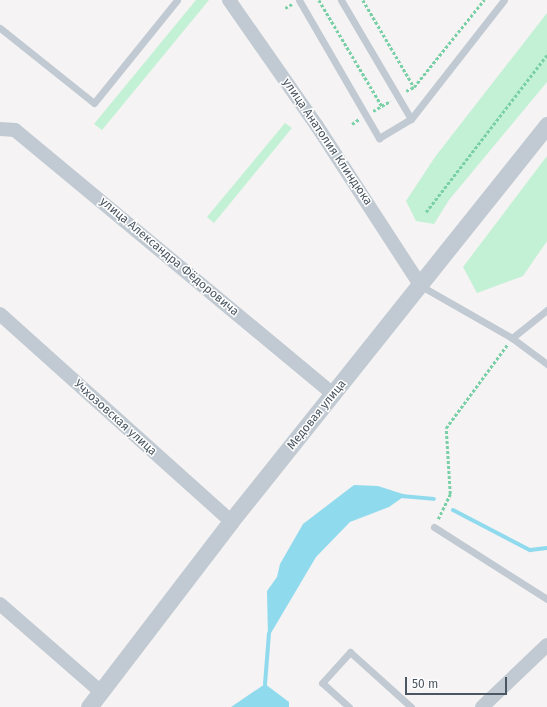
<!DOCTYPE html>
<html>
<head>
<meta charset="utf-8">
<style>
	body { margin:0 }
	#map { position:relative; width:547px; height:707px; overflow:hidden; background:#f5f3f3; font-family:"Fira Sans",sans-serif }
	div>[style] { position:absolute }
	.green>* { inset:0; background:#c3f1d5 }
	.water>* { inset:0; background:#90daee }
	.stream>* { height:4px; margin:-2px; padding:0 2px; transform-origin:2px; border-radius:2px; background:#90daee }
	.path>* { height:2.5px; margin-top:-1.25px; transform-origin:0; background:repeating-linear-gradient(90deg,#7ad0a6 0 3px,transparent 0 5px) }
	.service>* { height:7px; margin:-3.5px; padding:0 3.5px; transform-origin:3.5px; border-radius:3.5px; background:#c1cad2 }
	.minor>* { height:14px; margin:-7px; padding:0 7px; transform-origin:7px; border-radius:7px; background:#c1cad2 }
	.tertiary>* { height:17px; margin:-8.5px; padding:0 8.5px; transform-origin:8.5px; border-radius:8.5px; background:#c1cad2 }
	span { translate:-50% -50%; white-space:nowrap; text-align:center; line-height:1.15; -webkit-text-stroke:3px #fff; paint-order:stroke }
	.street-label { font-size:12px; color:#4a5661 }
	.scale { position:absolute; left:405px; top:677px; width:102px; height:18px; box-sizing:border-box; border:2px solid #4a5661; border-top:0; padding-left:5px; font-size:12px; line-height:14px; white-space:nowrap; color:#4a5661; -webkit-text-stroke:3px #fff; paint-order:stroke }
</style>
</head>
<body>
<div id="map">
	<div class="green">
		<i style="clip-path:polygon(196px 0,209px 0,102px 130px,94px 124px)"></i>
		<i style="clip-path:polygon(547px 13px,547px 82px,449px 200px,434px 224px,416px 221px,406px 201px,435px 157px)"></i>
		<i style="clip-path:polygon(285px 123px,292px 128px,214px 223px,207px 217px)"></i>
		<i style="clip-path:polygon(547px 156px,547px 241px,523px 276px,477px 293px,463px 267px)"></i>
	</div>
	<div class="water">
		<i style="clip-path:polygon(354px 485px,378px 486px,406px 495px,389px 507px,350px 522px,316px 557px,268px 638px,267px 591px,277px 577px,280px 564px,303px 524px)"></i>
		<i style="clip-path:polygon(265px 684px,289px 702px,289px 707px,231px 707px)"></i>
	</div>
	<div class="stream">
		<i style="left:401px;top:496px;width:33px;rotate:5deg"></i>
		<i style="left:453px;top:510px;width:87px;rotate:27.5deg"></i>
		<i style="left:530px;top:550px;width:17px;rotate:-7deg"></i>
		<i style="left:265px;top:684px;width:51px;rotate:-85.5deg"></i>
	</div>
	<div class="path">
		<i style="left:319px;top:0;width:123px;rotate:59.3deg"></i>
		<i style="left:363px;top:0;width:101px;rotate:59.6deg"></i>
		<i style="left:414px;top:87px;width:112px;rotate:-51.2deg"></i>
		<i style="left:285px;top:8px;width:8px;rotate:-30deg"></i>
		<i style="left:406px;top:91px;width:9px;rotate:-27deg"></i>
		<i style="left:373px;top:111px;width:20px;rotate:-30deg"></i>
		<i style="left:352px;top:124px;width:9px;rotate:-36deg"></i>
		<i style="left:426px;top:212px;width:198px;rotate:-52.4deg"></i>
		<i style="left:438px;top:519px;width:28px;rotate:-64deg"></i>
		<i style="left:450px;top:494px;width:66px;rotate:-93.5deg"></i>
		<i style="left:446px;top:428px;width:103px;rotate:-53.7deg"></i>
	</div>
	<div class="service">
		<i style="left:299px;top:0;width:160px;rotate:59.9deg"></i>
		<i style="left:379px;top:138px;width:37px;rotate:-31deg"></i>
		<i style="left:411px;top:119px;width:151px;rotate:-52deg"></i>
		<i style="left:341px;top:0;width:138px;rotate:59.5deg"></i>
		<i style="left:0;top:28px;width:120px;rotate:38.6deg"></i>
		<i style="left:94px;top:103px;width:132px;rotate:-51.1deg"></i>
		<i style="left:421px;top:286px;width:105px;rotate:29.7deg"></i>
		<i style="left:512px;top:338px;width:44px;rotate:36.6deg"></i>
		<i style="left:512px;top:338px;width:45px;rotate:-38.7deg"></i>
		<i style="left:434px;top:527px;width:134px;rotate:32.5deg"></i>
		<i style="left:349px;top:707px;width:36px;rotate:-138deg"></i>
		<i style="left:322px;top:683px;width:42px;rotate:-47.9deg"></i>
		<i style="left:350px;top:652px;width:82px;rotate:42deg"></i>
	</div>
	<div class="minor">
		<i style="left:229px;top:0;width:154px;rotate:55.1deg"></i>
		<i style="left:317px;top:126px;width:191px;rotate:57deg"></i>
		<i style="left:0;top:129px;width:15px;rotate:4deg"></i>
		<i style="left:15px;top:130px;width:415px;rotate:39.7deg"></i>
		<i style="left:0;top:314px;width:310px;rotate:41.9deg"></i>
		<i style="left:0;top:604px;width:134px;rotate:41.1deg"></i>
		<i style="left:482px;top:707px;width:90px;rotate:-43.6deg"></i>
	</div>
	<div class="tertiary">
		<i style="left:89px;top:707px;width:234px;rotate:-52.6deg"></i>
		<i style="left:231px;top:521px;width:507px;rotate:-51.41deg"></i>
	</div>
	<div class="street-label">
		<span style="left:327px;top:142px;rotate:56deg">улица Анатолия Клиндюка</span>
		<span style="left:169px;top:257px;rotate:40deg">улица Александра Фёдоровича</span>
		<span style="left:317px;top:415px;rotate:-51deg">Медовая улица</span>
		<span style="left:115px;top:418px;rotate:42deg">Учхозовская улица</span>
	</div>
	<div class="scale">50 m</div>
</div>
</body>
</html>
